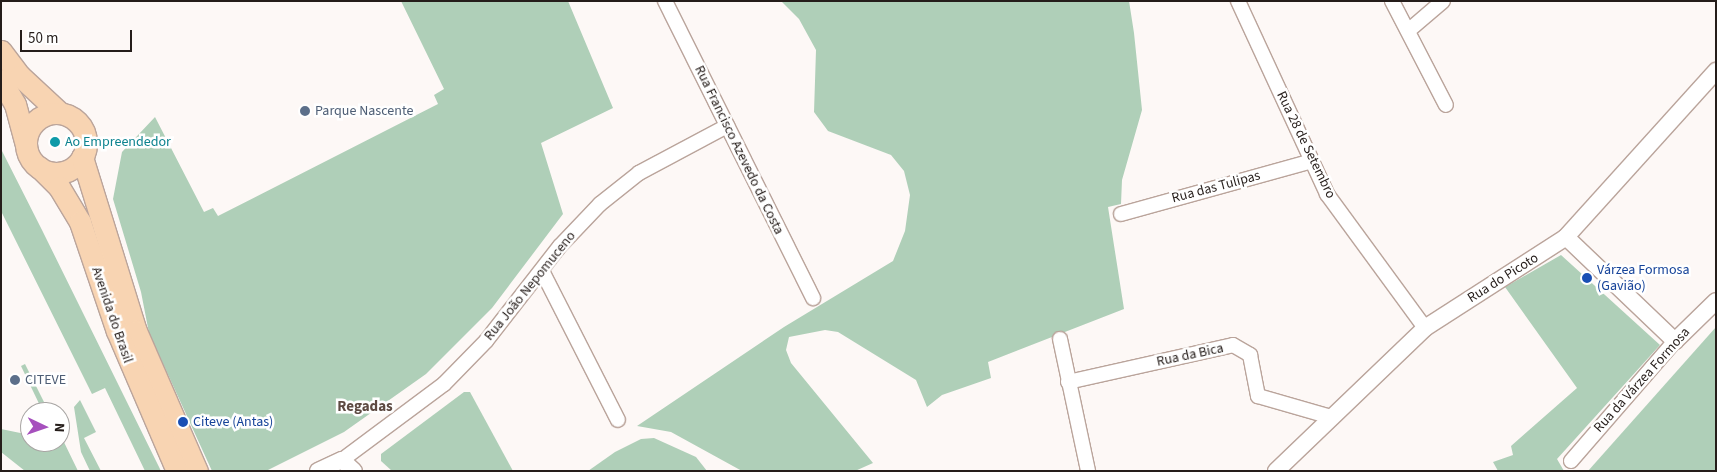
<!DOCTYPE html>
<html>
<head>
<meta charset="utf-8">
<style>
	body { margin:0 }
	#map { position:relative; width:1717px; height:472px; overflow:hidden; background:#fdf8f6; font-family:"Source Sans 3",sans-serif }
	div>[style] { position:absolute }
	.green>* { inset:0; background:#afcfb8 }
	.roads { filter:drop-shadow(1px 0 #baa49b) drop-shadow(-1px 0 #baa49b) drop-shadow(0 1px #baa49b) drop-shadow(0 -1px #baa49b) }
	.minor>* { height:14px; margin:-7px; padding:0 7px; transform-origin:7px; border-radius:7px; background:#fff }
	.tertiary>* { height:16px; margin:-8px; padding:0 8px; transform-origin:8px; border-radius:8px; background:#fff }
	.primary>* { height:21px; margin:-10.5px; padding:0 10.5px; transform-origin:10.5px; border-radius:10.5px; background:#f8d4b2 }
	.primary>.ring { margin:-10.5px; padding:0; box-sizing:content-box; background:none; border:21px solid #f8d4b2; border-radius:50% }
	.dots>* { width:14px; height:14px; translate:-50% -50%; box-sizing:border-box; border:2px solid #fff; border-radius:50% }
	span { translate:-50% -50%; white-space:nowrap; text-align:center; line-height:1.15; -webkit-text-stroke:5px #fff; paint-order:stroke }
	.service-label { font-size:14px; color:#4e5e75 }
	.left { translate:0 -50%; text-align:left }
	.culture-label { font-size:14px; color:#0d838f }
	.street-label { font-size:14px; color:#251d1a }
	.transit-label { font-size:14px; color:#164399 }
	.neighbourhood-label { font-size:15px; color:#5d4a42; font-weight:700 }
	.frame { position:absolute; inset:0; border:2px solid #251d1a; pointer-events:none }
	.north { position:absolute; left:20px; top:402px; width:50px; height:50px; box-sizing:border-box; background:#fff; border:1px solid #a8a5a3; border-radius:50%; rotate:93deg; font-size:14px; font-weight:700; line-height:20px; text-align:center; color:#251d1a }
	.north::after { content:''; display:block; margin:auto; width:18px; height:22px; background:#a650bd; clip-path:polygon(50% 0,100% 100%,50% 72%,0 100%) }
	.scale { position:absolute; left:20px; top:30px; width:112px; height:22px; box-sizing:border-box; border:2px solid #251d1a; border-top:0; padding-left:6px; font-size:15px; line-height:18px; white-space:nowrap; color:#251d1a; -webkit-text-stroke:4px #fff; paint-order:stroke }
</style>
</head>
<body>
<div id="map">
	<div class="green">
		<i style="clip-path:polygon(401px 1px,568px 1px,613px 108px,541px 143px,563px 214px,492px 308px,426px 374px,344px 432px,266px 471px,212px 471px,149px 333px,141px 292px,113px 199px,122px 152px,155px 117px,204px 212px,213px 208px,218px 216px,438px 104px,434px 95px,444px 89px)"></i>
		<i style="clip-path:polygon(781px 1px,1129px 1px,1134px 33px,1142px 110px,1122px 180px,1121px 204px,1108px 207px,1124px 309px,988px 362px,991px 378px,942px 395px,927px 407px,916px 380px,838px 332px,825px 330px,789px 337px,786px 350px,791px 363px,873px 463px,855px 471px,742px 471px,671px 432px,637px 426px,784px 327px,893px 261px,905px 231px,910px 195px,904px 171px,891px 155px,828px 131px,814px 112px,816px 50px,799px 19px)"></i>
		<i style="clip-path:polygon(1px 149px,42px 230px,161px 471px,145px 471px,105px 388px,92px 394px,1px 211px)"></i>
		<i style="clip-path:polygon(1561px 255px,1660px 345px,1557px 459px,1564px 471px,1498px 471px,1493px 462px,1513px 455px,1511px 446px,1577px 388px,1505px 287px)"></i>
		<i style="clip-path:polygon(1716px 327px,1716px 471px,1588px 471px)"></i>
		<i style="clip-path:polygon(25px 364px,49px 412px,43px 412px,21px 366px)"></i>
		<i style="clip-path:polygon(464px 392px,470px 392px,513px 471px,392px 471px,381px 461px,381px 454px)"></i>
		<i style="clip-path:polygon(80px 400px,96px 432px,84px 438px,101px 471px,90px 471px,81px 452px,74px 407px)"></i>
		<i style="clip-path:polygon(1px 429px,30px 435px,30px 442px,60px 442px,60px 434px,78px 471px,25px 471px,1px 452px)"></i>
		<i style="clip-path:polygon(654px 438px,696px 457px,707px 471px,588px 471px,615px 452px,641px 439px)"></i>
	</div>
	<div class="roads">
		<div class="minor">
			<i style="left:665px;top:1px;width:332px;rotate:63.5deg"></i>
			<i style="left:1238px;top:1px;width:213px;rotate:65.2deg"></i>
			<i style="left:1327px;top:194px;width:166px;rotate:53.8deg"></i>
			<i style="left:1392px;top:1px;width:117px;rotate:62.6deg"></i>
			<i style="left:1408px;top:31px;width:46px;rotate:-40.6deg"></i>
			<i style="left:1121px;top:214px;width:198px;rotate:-15.5deg"></i>
			<i style="left:542px;top:271px;width:167px;rotate:63deg"></i>
			<i style="left:1060px;top:339px;width:135px;rotate:78deg"></i>
			<i style="left:1068px;top:382px;width:169px;rotate:-12.6deg"></i>
			<i style="left:1233px;top:345px;width:20px;rotate:30deg"></i>
			<i style="left:1250px;top:355px;width:42px;rotate:79deg"></i>
			<i style="left:1258px;top:396px;width:76px;rotate:16deg"></i>
			<i style="left:342px;top:460px;width:127px;rotate:-36.7deg"></i>
			<i style="left:444px;top:384px;width:60px;rotate:-45.7deg"></i>
			<i style="left:486px;top:341px;width:120px;rotate:-52.1deg"></i>
			<i style="left:560px;top:246px;width:58px;rotate:-46.4deg"></i>
			<i style="left:600px;top:204px;width:50px;rotate:-38.5deg"></i>
			<i style="left:639px;top:173px;width:100px;rotate:-28.1deg"></i>
			<i style="left:1571px;top:461px;width:159px;rotate:-49.1deg"></i>
		</div>
		<div class="tertiary">
			<i style="left:1566px;top:237px;width:151px;rotate:43.7deg"></i>
			<i style="left:1675px;top:341px;width:57px;rotate:-44.3deg"></i>
			<i style="left:318px;top:471px;width:26px;rotate:-25deg"></i>
			<i style="left:342px;top:460px;width:16px;rotate:43deg"></i>
			<i style="left:1276px;top:471px;width:207px;rotate:-43.8deg"></i>
			<i style="left:1425px;top:328px;width:168px;rotate:-32.8deg"></i>
			<i style="left:1566px;top:237px;width:224px;rotate:-47.9deg"></i>
		</div>
		<div class="primary">
			<i style="left:1px;top:51px;width:31px;rotate:53deg"></i>
			<i style="left:20px;top:76px;width:54px;rotate:42.8deg"></i>
			<i style="left:1px;top:80px;width:28px;rotate:60deg"></i>
			<i style="left:15px;top:104px;width:42px;rotate:75deg"></i>
			<i class="ring" style="left:26px;top:113px;width:39px;height:39px"></i>
			<i style="left:82px;top:157px;width:182px;rotate:72.8deg"></i>
			<i style="left:136px;top:331px;width:153px;rotate:66.5deg"></i>
			<i style="left:39px;top:167px;width:28px;rotate:45deg"></i>
			<i style="left:59px;top:187px;width:41px;rotate:59deg"></i>
			<i style="left:80px;top:222px;width:115px;rotate:71.3deg"></i>
			<i style="left:117px;top:331px;width:152px;rotate:66.8deg"></i>
		</div>
	</div>
	<div class="dots">
		<i style="left:305px;top:111px;background:#5c6f8a"></i>
		<i style="left:55px;top:142px;background:#0f9aa8"></i>
		<i style="left:1587px;top:278px;background:#1a4fb4"></i>
		<i style="left:15px;top:380px;background:#5c6f8a"></i>
		<i style="left:183px;top:422px;background:#1a4fb4"></i>
	</div>
	<div class="service-label">
		<span class="left" style="left:315px;top:111px">Parque Nascente</span>
		<span class="left" style="left:25px;top:380px">CITEVE</span>
	</div>
	<div class="culture-label">
		<span class="left" style="left:65px;top:142px">Ao Empreendedor</span>
	</div>
	<div class="street-label">
		<span style="left:1306px;top:145px;rotate:64deg">Rua 28 de Setembro</span>
		<span style="left:739px;top:150px;rotate:64deg">Rua Francisco Azevedo da Costa</span>
		<span style="left:1216px;top:187px;rotate:-15deg">Rua das Tulipas</span>
		<span style="left:1503px;top:278px;rotate:-32deg">Rua do Picoto</span>
		<span style="left:530px;top:286px;rotate:-51deg">Rua João Nepomuceno</span>
		<span style="left:112px;top:315px;rotate:71deg">Avenida do Brasil</span>
		<span style="left:1190px;top:355px;rotate:-12deg">Rua da Bica</span>
		<span style="left:1642px;top:380px;rotate:-48deg">Rua da Várzea Formosa</span>
	</div>
	<div class="transit-label">
		<span class="left" style="left:1597px;top:278px">Várzea Formosa<br>(Gavião)</span>
		<span class="left" style="left:193px;top:422px">Citeve (Antas)</span>
	</div>
	<div class="neighbourhood-label">
		<span style="left:365px;top:407px">Regadas</span>
	</div>
	<div class="frame"></div>
	<div class="north">N</div>
	<div class="scale">50 m</div>
</div>
</body>
</html>
